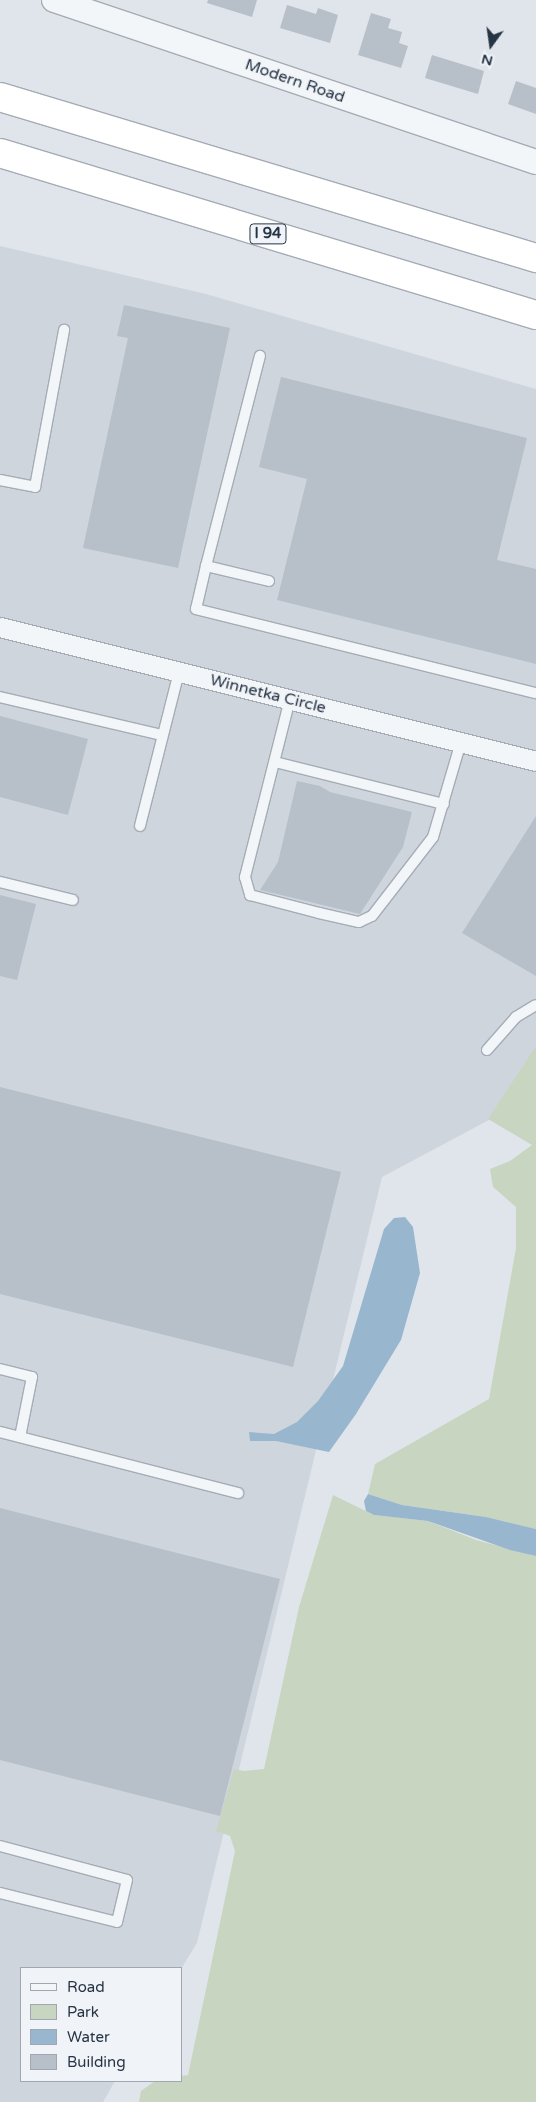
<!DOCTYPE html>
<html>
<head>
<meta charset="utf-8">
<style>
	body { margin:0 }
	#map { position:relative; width:536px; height:2102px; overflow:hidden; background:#e0e5eb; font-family:"Varela Round",sans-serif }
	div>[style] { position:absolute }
	.built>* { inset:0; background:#ced5dd }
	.green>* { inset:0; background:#c8d5c0 }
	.water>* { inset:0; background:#98b7ce }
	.building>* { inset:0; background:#b7bfc9 }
	.roads { filter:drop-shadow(1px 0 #a5acb6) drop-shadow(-1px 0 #a5acb6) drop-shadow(0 1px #a5acb6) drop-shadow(0 -1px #a5acb6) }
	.service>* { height:10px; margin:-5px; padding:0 5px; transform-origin:5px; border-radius:5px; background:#f3f6f8 }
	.minor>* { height:19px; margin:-9.5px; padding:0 9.5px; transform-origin:9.5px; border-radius:9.5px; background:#f3f6f8 }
	.tertiary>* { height:24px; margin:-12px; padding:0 12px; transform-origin:12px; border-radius:12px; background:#f3f6f8 }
	.motorway>* { height:28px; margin:-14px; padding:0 14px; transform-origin:14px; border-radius:14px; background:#fff }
	span { translate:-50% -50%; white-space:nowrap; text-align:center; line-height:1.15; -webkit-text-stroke:4px #f0f4f8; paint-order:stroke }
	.shield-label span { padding:1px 4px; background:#f0f4f8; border:1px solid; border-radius:4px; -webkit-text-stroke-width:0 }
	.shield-label { font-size:15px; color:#273444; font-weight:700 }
	.street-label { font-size:16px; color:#273444 }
	.legend { position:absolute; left:20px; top:1967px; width:162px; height:115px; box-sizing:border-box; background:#f0f4f8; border:1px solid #a0a7b0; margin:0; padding:6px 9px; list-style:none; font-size:15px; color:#273444 }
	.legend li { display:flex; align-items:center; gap:10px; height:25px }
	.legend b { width:25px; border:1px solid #a0a7b0 }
	.north { position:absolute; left:466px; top:20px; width:50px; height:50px; -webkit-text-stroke:4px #f0f4f8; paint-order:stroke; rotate:194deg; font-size:14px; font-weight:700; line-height:20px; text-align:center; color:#273444 }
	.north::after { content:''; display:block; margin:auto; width:18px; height:22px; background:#273444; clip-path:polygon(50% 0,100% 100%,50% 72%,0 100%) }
</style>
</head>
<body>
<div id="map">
	<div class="built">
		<i style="clip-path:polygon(0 246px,206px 294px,536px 389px,536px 1095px,382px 1177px,197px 1943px,181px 1969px,21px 1968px,21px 2081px,115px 2081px,103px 2102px,0 2102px)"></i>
	</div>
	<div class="green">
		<i style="clip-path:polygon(536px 1046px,536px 1529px,486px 1517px,402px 1505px,368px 1494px,375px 1464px,489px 1399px,516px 1248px,516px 1207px,493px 1187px,490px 1169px,510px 1161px,532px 1145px,488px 1119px)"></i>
		<i style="clip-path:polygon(333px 1495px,374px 1515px,428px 1521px,476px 1540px,536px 1556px,536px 2102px,139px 2102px,141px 2091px,155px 2081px,181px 2081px,181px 2076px,188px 2075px,235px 1851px,230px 1836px,216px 1831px,234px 1769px,244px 1771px,264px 1769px,299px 1607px)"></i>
	</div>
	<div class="water">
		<i style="clip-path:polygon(405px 1217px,413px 1227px,420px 1273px,401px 1340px,356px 1414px,329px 1452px,276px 1441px,250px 1441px,249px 1432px,274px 1434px,297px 1422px,318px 1401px,343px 1366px,384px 1229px,394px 1218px)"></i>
		<i style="clip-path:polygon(368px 1494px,402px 1505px,486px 1517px,536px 1529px,536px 1556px,510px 1550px,428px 1521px,374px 1515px,366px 1511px,364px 1501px)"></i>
	</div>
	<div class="building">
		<i style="clip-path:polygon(208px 0,257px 0,252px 17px,207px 3px)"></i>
		<i style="clip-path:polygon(287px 5px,316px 14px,318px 8px,338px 15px,330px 43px,280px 28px)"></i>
		<i style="clip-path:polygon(371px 13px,391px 19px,388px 28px,402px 32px,399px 43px,408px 46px,401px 68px,358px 55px)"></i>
		<i style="clip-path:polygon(432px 55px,484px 71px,478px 94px,425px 78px)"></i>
		<i style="clip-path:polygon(516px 81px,536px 88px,536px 114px,508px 104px)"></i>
		<i style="clip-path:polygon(124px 305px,230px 328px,178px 568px,83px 548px,128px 338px,117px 336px)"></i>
		<i style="clip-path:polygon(281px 377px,527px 438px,497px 560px,536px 569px,536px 664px,277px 600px,307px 479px,259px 467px)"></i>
		<i style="clip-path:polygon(0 716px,88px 739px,68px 815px,0 797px)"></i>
		<i style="clip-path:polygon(297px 781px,320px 786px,330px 792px,412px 812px,403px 847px,360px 914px,260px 890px,278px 862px)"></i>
		<i style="clip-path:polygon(536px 816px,536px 976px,462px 933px)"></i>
		<i style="clip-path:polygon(0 895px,36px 904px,17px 980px,0 976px)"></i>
		<i style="clip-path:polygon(0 1087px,341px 1172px,293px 1367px,0 1294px)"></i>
		<i style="clip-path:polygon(0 1508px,280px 1579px,220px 1816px,0 1760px)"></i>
	</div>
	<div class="roads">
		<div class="service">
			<i style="left:0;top:480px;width:36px;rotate:11deg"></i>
			<i style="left:35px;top:487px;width:160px;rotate:-79.5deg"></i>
			<i style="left:206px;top:566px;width:217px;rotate:-75.6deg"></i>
			<i style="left:269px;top:581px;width:65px;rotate:-166.6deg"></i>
			<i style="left:206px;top:566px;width:44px;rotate:103.1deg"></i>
			<i style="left:196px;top:609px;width:350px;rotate:13.9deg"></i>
			<i style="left:0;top:697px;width:166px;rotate:13.2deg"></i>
			<i style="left:290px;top:699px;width:184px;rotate:104.2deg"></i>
			<i style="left:245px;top:877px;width:19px;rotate:74deg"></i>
			<i style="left:250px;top:895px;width:71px;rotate:14.6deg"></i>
			<i style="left:319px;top:913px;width:41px;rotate:12.7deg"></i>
			<i style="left:359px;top:922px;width:14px;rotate:-25deg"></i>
			<i style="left:372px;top:916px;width:100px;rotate:-52.3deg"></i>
			<i style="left:433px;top:837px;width:99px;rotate:-73.6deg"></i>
			<i style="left:275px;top:762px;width:174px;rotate:14deg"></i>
			<i style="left:140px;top:826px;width:159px;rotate:-75.8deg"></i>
			<i style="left:0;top:882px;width:75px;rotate:13.9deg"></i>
			<i style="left:487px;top:1050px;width:44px;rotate:-48.7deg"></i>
			<i style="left:516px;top:1017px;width:23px;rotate:-31deg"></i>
			<i style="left:0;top:1369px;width:33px;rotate:14deg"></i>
			<i style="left:32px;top:1377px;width:61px;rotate:101.3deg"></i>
			<i style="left:0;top:1432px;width:246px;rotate:14.4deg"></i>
			<i style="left:0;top:1846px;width:131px;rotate:15deg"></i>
			<i style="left:127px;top:1880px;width:43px;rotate:103.4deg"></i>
			<i style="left:117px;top:1922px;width:121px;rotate:-166.1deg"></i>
		</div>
		<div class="minor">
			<i style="left:0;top:627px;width:552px;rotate:14.04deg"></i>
		</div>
		<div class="tertiary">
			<i style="left:54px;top:0;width:508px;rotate:18.58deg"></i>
		</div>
		<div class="motorway">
			<i style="left:0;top:97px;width:560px;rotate:16.72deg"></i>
			<i style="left:0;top:153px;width:560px;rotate:16.82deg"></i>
		</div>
	</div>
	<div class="shield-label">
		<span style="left:268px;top:234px">I 94</span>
	</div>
	<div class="street-label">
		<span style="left:295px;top:81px;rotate:19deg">Modern Road</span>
		<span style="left:268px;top:694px;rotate:14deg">Winnetka Circle</span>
	</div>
	<ul class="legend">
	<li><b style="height:6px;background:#f3f6f8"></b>Road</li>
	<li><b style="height:14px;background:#c8d5c0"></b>Park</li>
	<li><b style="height:14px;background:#98b7ce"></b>Water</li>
	<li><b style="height:14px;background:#b7bfc9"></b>Building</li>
	</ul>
	<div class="north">N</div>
</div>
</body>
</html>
